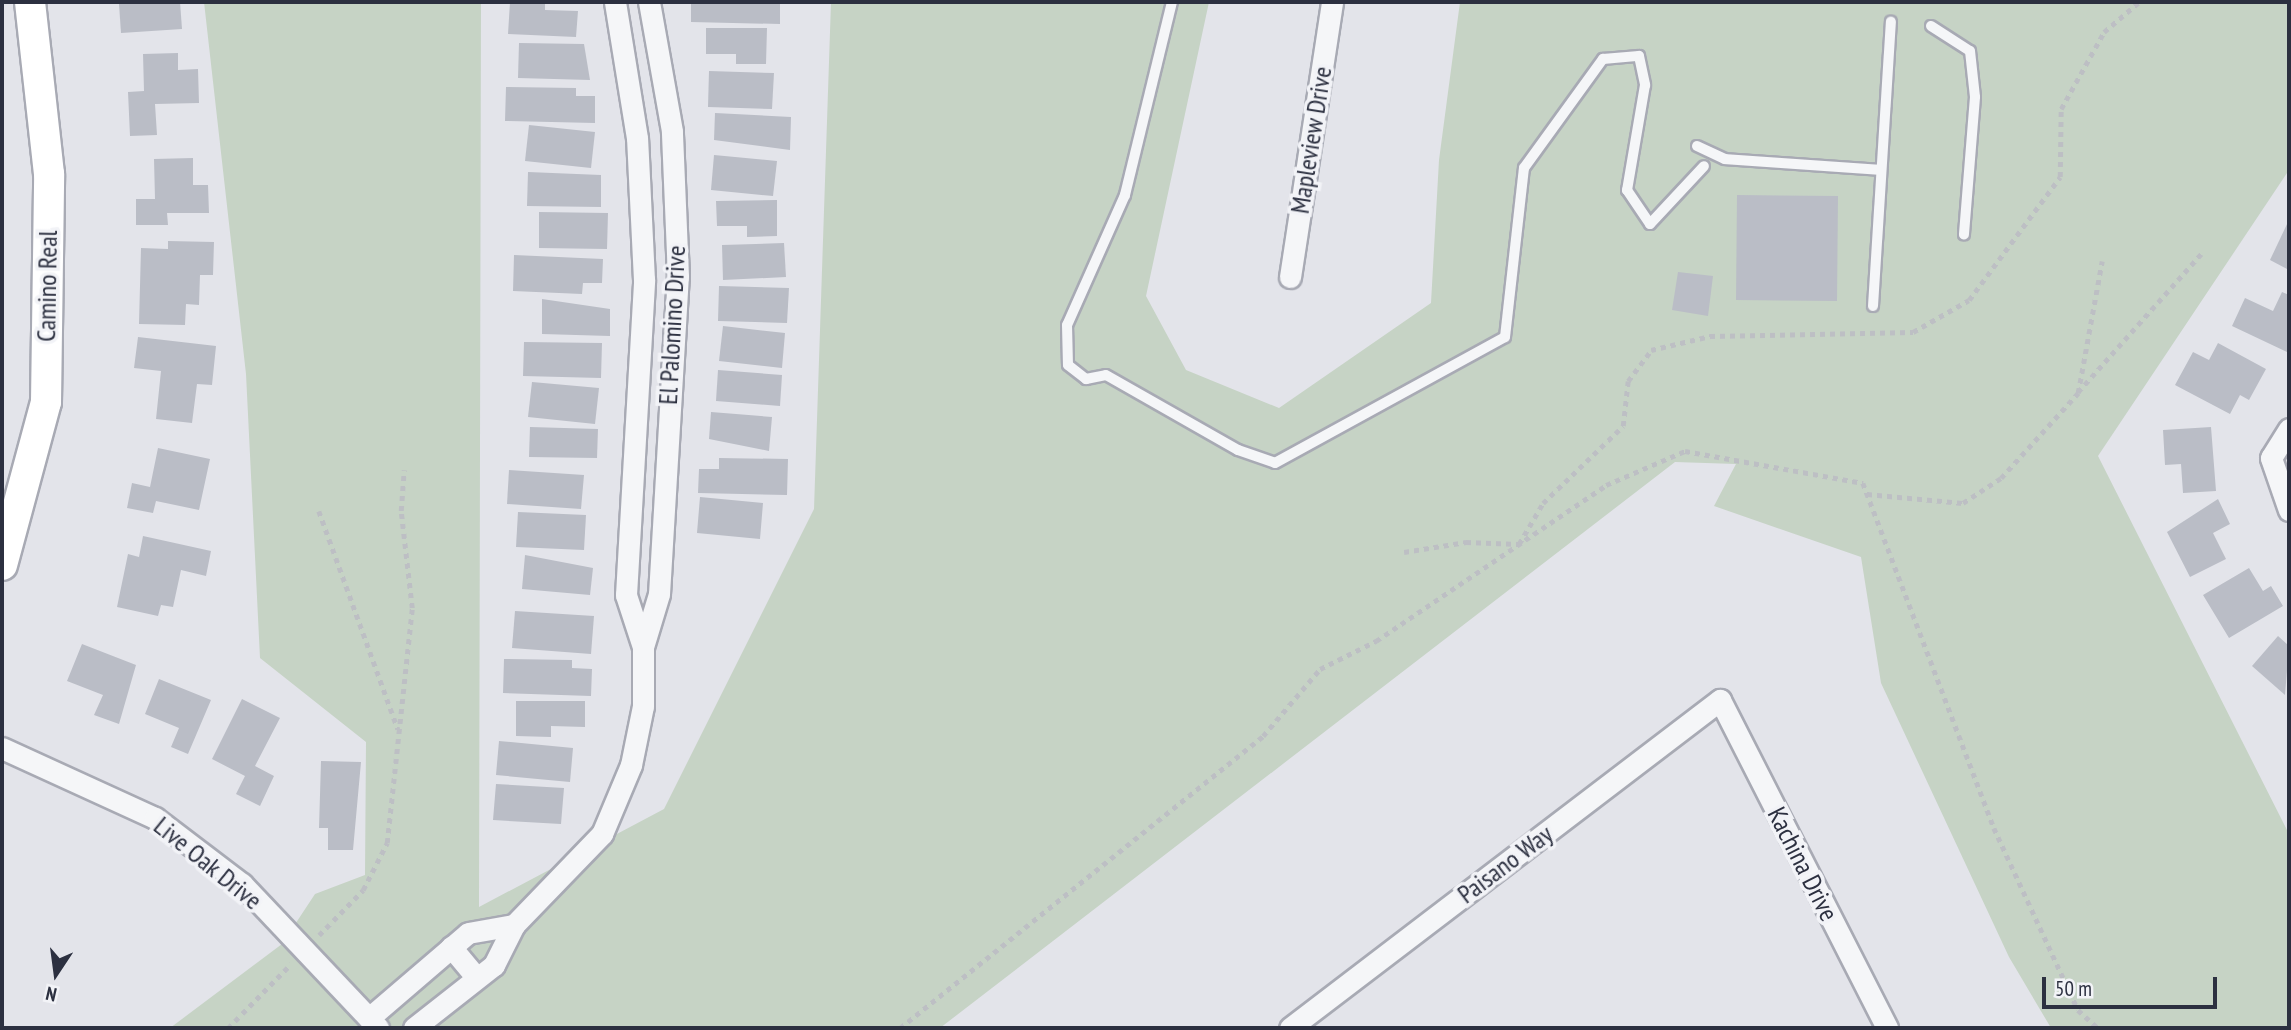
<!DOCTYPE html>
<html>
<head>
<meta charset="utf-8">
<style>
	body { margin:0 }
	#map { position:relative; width:2291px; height:1030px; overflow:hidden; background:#e3e4ea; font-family:"PT Sans Narrow",sans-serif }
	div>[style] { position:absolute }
	.green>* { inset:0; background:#c6d3c5 }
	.building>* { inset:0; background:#babdc6 }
	.path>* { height:4.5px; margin-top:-2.25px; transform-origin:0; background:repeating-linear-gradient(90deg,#bdbfc4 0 5px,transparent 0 10px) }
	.roads { filter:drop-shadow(2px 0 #a8aab4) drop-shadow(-2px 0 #a8aab4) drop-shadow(0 2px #a8aab4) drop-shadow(0 -2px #a8aab4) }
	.lane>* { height:10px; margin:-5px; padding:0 5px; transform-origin:5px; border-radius:5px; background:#f5f6f8 }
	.street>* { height:21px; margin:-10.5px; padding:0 10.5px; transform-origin:10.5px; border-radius:10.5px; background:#f5f6f8 }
	.secondary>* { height:30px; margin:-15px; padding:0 15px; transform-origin:15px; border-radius:15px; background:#fff }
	span { translate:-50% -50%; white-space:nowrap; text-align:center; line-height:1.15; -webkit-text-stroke:7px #f2f3f7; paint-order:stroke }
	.street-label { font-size:26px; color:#2c3040 }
	.frame { position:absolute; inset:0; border:4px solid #2c3040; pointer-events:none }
	.north { position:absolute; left:21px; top:939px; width:70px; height:70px; -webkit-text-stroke:5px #f2f3f7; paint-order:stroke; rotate:193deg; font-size:19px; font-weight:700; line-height:28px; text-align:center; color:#2c3040 }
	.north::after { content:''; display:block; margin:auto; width:24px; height:32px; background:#2c3040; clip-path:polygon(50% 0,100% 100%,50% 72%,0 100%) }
	.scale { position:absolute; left:2042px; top:977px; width:175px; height:32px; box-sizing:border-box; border:4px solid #2c3040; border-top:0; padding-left:9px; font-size:21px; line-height:24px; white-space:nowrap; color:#2c3040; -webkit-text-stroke:5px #f2f3f7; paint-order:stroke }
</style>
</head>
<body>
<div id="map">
	<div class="green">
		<i style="clip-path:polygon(204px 2px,481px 2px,479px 907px,664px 809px,814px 509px,831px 2px,1209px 2px,1146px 296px,1186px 370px,1279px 408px,1431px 303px,1439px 160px,1460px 2px,2289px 2px,2289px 170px,2098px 456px,2289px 834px,2289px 1028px,2051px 1028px,2009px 957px,1881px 683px,1861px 557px,1714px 506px,1736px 464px,1675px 462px,940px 1028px,170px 1028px,282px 944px,315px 894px,365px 875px,366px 742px,260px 658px,246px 374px)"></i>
	</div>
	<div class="building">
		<i style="clip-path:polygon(143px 2px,180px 2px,182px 29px,121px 33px,119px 4px)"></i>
		<i style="clip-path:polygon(510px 2px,545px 2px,545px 10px,578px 11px,576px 37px,508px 34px)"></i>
		<i style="clip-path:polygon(691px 2px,780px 2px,780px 24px,691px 22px)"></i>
		<i style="clip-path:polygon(706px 28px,767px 28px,766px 64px,736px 64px,736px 54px,706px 54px)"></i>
		<i style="clip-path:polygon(519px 43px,584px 44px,590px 80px,518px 78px)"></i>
		<i style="clip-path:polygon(178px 53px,178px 70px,198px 69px,199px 103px,155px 104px,157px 135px,130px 136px,128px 92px,144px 91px,143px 54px)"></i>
		<i style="clip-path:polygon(709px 71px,774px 73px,772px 109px,708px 107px)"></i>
		<i style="clip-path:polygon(506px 87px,576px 88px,576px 96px,595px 96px,595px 123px,505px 121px)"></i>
		<i style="clip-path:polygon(715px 113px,791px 117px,790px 150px,714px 140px)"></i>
		<i style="clip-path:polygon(529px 125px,595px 132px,591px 168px,525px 161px)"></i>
		<i style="clip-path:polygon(714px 155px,777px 161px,773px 196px,711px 190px)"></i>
		<i style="clip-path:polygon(193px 158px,193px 185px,208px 185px,209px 213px,167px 213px,168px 225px,136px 225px,136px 199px,155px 199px,154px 159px)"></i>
		<i style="clip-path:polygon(528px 172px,601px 175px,601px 207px,527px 206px)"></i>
		<i style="clip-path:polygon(1737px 195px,1838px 196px,1837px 301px,1736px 300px)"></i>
		<i style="clip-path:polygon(777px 200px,777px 236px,747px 237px,747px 226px,717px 226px,716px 201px)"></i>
		<i style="clip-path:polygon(539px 212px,608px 213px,607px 249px,539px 248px)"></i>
		<i style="clip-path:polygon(2289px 220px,2289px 270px,2270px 260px)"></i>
		<i style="clip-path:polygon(168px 241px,214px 242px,213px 275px,200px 275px,199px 305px,186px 304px,185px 325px,139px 324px,141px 248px,168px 249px)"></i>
		<i style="clip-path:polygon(784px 243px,786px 277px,723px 280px,722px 245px)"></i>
		<i style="clip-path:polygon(514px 255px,603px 259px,602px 283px,583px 283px,582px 294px,513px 291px)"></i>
		<i style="clip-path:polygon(1678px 272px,1713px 276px,1708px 316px,1672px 310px)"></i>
		<i style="clip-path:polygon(719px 286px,789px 288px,787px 323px,718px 321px)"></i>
		<i style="clip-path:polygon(2282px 292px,2289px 295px,2287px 352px,2232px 326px,2245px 298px,2273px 311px)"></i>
		<i style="clip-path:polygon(542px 299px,610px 309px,610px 336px,542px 334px)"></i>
		<i style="clip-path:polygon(723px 326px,785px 333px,782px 368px,719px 361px)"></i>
		<i style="clip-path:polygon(138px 337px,216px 346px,212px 385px,197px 384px,192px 423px,156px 419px,161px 371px,134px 368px)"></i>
		<i style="clip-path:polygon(524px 342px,602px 343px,601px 378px,523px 376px)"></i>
		<i style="clip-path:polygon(2218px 343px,2266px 369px,2249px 400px,2240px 395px,2230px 414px,2175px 385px,2193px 352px,2209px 360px)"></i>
		<i style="clip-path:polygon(718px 370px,782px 375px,780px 406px,716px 401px)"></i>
		<i style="clip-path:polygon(532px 382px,599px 388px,595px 424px,528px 417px)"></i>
		<i style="clip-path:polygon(711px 412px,772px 417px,769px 451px,709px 439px)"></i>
		<i style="clip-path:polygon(530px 427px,598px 429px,597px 458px,529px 457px)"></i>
		<i style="clip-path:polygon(2211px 427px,2216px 491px,2183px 493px,2181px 464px,2165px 465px,2163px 430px)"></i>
		<i style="clip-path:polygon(158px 448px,210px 459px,199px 510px,156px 501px,153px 513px,127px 508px,132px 483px,150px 487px)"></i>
		<i style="clip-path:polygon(719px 458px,788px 459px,787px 495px,698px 493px,699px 469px,719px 469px)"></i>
		<i style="clip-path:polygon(509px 470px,584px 475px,581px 509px,507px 504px)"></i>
		<i style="clip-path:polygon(700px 497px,763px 503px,760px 539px,697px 533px)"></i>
		<i style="clip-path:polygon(2218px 499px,2230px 524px,2213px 533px,2226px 559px,2190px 577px,2167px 532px)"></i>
		<i style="clip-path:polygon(518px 512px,586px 515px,584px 550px,516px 547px)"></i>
		<i style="clip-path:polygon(143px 536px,211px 551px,206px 576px,181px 570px,173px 607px,161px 605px,158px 616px,117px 607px,128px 554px,139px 557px)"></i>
		<i style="clip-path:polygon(525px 555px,593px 568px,590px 595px,522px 589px)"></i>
		<i style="clip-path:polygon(2249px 568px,2263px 591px,2271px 586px,2283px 606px,2229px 638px,2203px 595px)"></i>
		<i style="clip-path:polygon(515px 611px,594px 616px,591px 654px,512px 648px)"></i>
		<i style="clip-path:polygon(2278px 636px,2289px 646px,2285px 695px,2252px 666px)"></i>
		<i style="clip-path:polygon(82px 644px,136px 665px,119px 724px,94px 715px,103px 695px,67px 681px)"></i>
		<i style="clip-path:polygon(504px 659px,572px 660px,572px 668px,592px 669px,591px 696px,503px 693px)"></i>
		<i style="clip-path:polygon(159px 679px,211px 700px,188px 754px,171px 747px,179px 728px,145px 714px)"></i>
		<i style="clip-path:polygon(242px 699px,280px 718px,255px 766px,274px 776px,260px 806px,236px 794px,245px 776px,212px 759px)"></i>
		<i style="clip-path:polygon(516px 701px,585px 701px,585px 727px,551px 726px,551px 737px,516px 736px)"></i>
		<i style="clip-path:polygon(499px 741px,573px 748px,570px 782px,496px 775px)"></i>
		<i style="clip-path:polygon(321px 761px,361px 762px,353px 850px,328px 850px,328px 828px,319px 828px)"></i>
		<i style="clip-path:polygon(496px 784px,564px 788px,561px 824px,493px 820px)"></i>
	</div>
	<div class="path">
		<i style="left:2078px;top:392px;width:185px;rotate:-48.3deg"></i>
		<i style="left:1867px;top:494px;width:96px;rotate:5.4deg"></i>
		<i style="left:1963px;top:503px;width:45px;rotate:-33.3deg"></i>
		<i style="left:2001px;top:478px;width:115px;rotate:-47.8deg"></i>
		<i style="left:2078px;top:393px;width:134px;rotate:-79.7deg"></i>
		<i style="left:319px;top:511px;width:232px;rotate:70.1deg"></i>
		<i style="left:1404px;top:552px;width:63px;rotate:-9.2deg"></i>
		<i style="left:1466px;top:542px;width:53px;rotate:2.2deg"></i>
		<i style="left:1519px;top:544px;width:48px;rotate:-59.7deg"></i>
		<i style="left:1543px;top:503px;width:111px;rotate:-43.9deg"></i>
		<i style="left:1623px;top:426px;width:45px;rotate:-83.7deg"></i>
		<i style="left:1628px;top:381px;width:39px;rotate:-53deg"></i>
		<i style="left:1651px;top:350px;width:61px;rotate:-13.3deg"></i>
		<i style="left:1710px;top:336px;width:203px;rotate:-1.1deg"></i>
		<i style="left:1913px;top:332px;width:64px;rotate:-29.7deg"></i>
		<i style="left:1969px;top:300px;width:153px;rotate:-53.5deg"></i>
		<i style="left:2060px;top:177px;width:68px;rotate:-89.2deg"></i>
		<i style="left:2061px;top:109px;width:88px;rotate:-60.8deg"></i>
		<i style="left:2104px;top:32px;width:46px;rotate:-40.6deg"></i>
		<i style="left:319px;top:935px;width:63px;rotate:-45.6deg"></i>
		<i style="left:363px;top:890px;width:53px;rotate:-62.9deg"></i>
		<i style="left:387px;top:843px;width:236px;rotate:-83.9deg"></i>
		<i style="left:412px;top:608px;width:98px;rotate:-96.5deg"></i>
		<i style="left:401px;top:511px;width:41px;rotate:-85.8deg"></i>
		<i style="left:228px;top:1028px;width:90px;rotate:-45.5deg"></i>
		<i style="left:900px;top:1028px;width:466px;rotate:-38.8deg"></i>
		<i style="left:1263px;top:736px;width:88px;rotate:-49.6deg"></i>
		<i style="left:1320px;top:669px;width:63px;rotate:-26.6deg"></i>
		<i style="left:1376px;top:641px;width:278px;rotate:-34.1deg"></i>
		<i style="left:1606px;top:485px;width:86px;rotate:-23.3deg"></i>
		<i style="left:1685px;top:451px;width:181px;rotate:10.2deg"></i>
		<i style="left:1863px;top:483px;width:369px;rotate:69.2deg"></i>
		<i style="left:1994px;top:828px;width:200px;rotate:65.2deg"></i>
		<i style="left:2078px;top:1010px;width:27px;rotate:42deg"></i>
	</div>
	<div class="roads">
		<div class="lane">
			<i style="left:1172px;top:2px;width:199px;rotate:103.7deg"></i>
			<i style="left:1125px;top:195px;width:142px;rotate:114deg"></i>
			<i style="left:1067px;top:325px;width:40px;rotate:88.6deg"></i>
			<i style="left:1068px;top:365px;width:23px;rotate:38deg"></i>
			<i style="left:1086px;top:379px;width:20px;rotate:-11deg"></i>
			<i style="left:1106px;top:375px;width:152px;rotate:29.6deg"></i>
			<i style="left:1238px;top:450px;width:39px;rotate:19deg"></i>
			<i style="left:1275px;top:463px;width:262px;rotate:-28.7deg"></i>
			<i style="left:1505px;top:337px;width:170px;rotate:-83.6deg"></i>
			<i style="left:1524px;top:168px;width:135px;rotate:-54.1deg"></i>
			<i style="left:1603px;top:59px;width:36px;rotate:-5deg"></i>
			<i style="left:1639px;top:56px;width:30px;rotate:78deg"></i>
			<i style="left:1645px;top:85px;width:107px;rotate:99.7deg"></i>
			<i style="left:1627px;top:190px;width:41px;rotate:55.9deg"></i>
			<i style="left:1650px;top:224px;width:79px;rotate:-47deg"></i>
			<i style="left:1931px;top:26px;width:46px;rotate:32.7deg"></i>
			<i style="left:1970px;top:51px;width:46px;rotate:83.8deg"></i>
			<i style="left:1975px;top:97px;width:138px;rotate:94.6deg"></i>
			<i style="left:1697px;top:146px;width:31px;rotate:25deg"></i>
			<i style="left:1725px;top:159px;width:156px;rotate:4deg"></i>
			<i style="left:1873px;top:306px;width:285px;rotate:-86.4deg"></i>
		</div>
		<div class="street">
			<i style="left:1290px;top:277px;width:278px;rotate:-81.3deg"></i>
			<i style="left:2289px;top:429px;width:34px;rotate:122deg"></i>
			<i style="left:2271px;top:458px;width:55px;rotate:70.9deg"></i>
			<i style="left:643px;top:647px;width:55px;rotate:-73.2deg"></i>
			<i style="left:659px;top:594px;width:318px;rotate:-86.6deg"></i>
			<i style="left:678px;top:277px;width:146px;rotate:-92.4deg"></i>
			<i style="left:672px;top:131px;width:131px;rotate:-100.1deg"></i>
			<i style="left:2px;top:748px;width:168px;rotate:24.6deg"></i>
			<i style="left:155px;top:818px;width:109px;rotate:37.2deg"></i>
			<i style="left:242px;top:884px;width:198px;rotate:46.6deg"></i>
			<i style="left:514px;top:925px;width:127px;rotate:-46deg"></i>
			<i style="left:602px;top:834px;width:75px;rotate:-67.2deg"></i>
			<i style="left:631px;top:765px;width:60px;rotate:-78.5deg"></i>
			<i style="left:643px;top:706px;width:59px;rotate:-90deg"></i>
			<i style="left:643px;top:647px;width:55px;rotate:-108.1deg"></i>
			<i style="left:626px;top:595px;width:316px;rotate:-86.7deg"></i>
			<i style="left:644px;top:280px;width:142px;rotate:-92.8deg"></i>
			<i style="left:637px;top:138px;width:138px;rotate:-99.2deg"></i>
			<i style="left:451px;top:947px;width:40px;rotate:50deg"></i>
			<i style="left:369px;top:1018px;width:130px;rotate:-40.6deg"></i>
			<i style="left:468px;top:933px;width:47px;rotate:-9.9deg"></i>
			<i style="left:514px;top:925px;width:45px;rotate:116.6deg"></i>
			<i style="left:494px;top:965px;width:102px;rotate:141.8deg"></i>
			<i style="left:1290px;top:1028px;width:541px;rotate:-37.34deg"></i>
			<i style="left:1720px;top:700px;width:368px;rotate:63deg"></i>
		</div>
		<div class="secondary">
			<i style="left:2px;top:565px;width:169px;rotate:-74.9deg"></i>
			<i style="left:46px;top:402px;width:228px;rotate:-89.2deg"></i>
			<i style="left:49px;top:174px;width:173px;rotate:-96.3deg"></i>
		</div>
	</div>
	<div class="street-label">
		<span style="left:1311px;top:140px;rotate:-81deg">Mapleview Drive</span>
		<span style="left:47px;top:286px;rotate:-89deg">Camino Real</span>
		<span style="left:672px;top:325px;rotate:-87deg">El Palomino Drive</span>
		<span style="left:208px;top:863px;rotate:39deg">Live Oak Drive</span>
		<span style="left:1505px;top:864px;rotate:-37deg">Paisano Way</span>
		<span style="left:1803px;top:864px;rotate:63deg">Kachina Drive</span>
	</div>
	<div class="frame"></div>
	<div class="north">N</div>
	<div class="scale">50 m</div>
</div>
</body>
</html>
